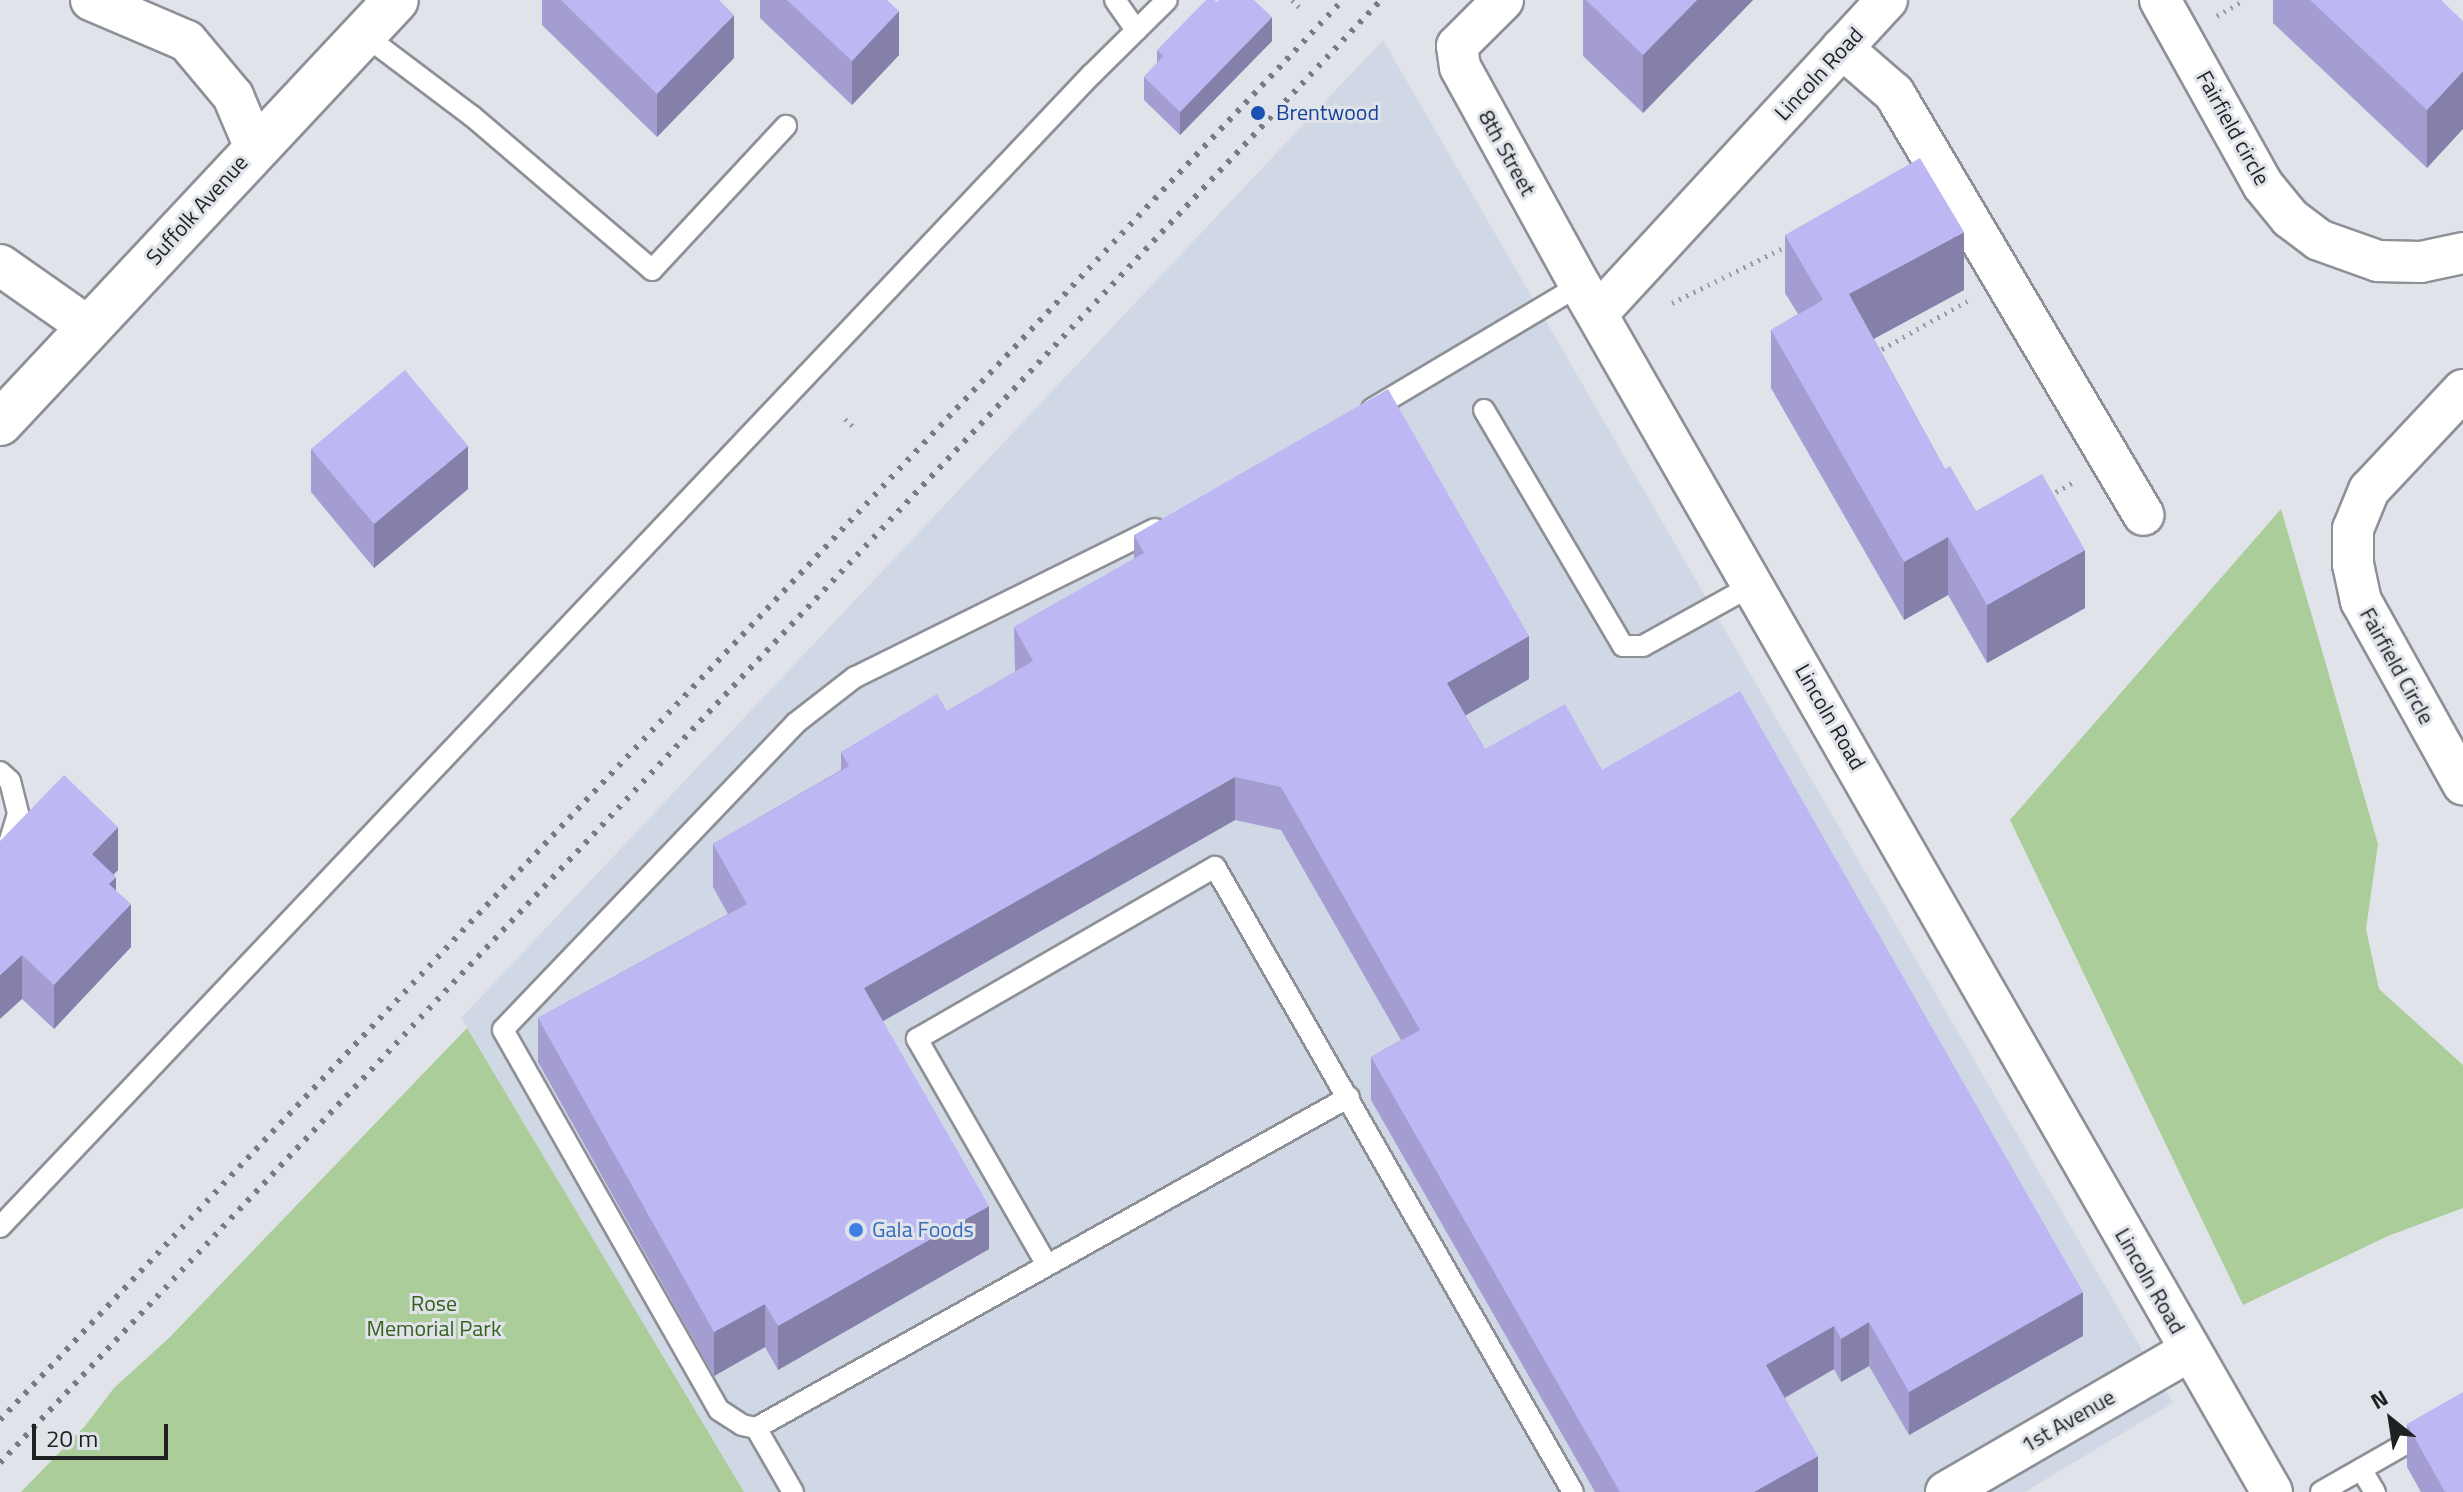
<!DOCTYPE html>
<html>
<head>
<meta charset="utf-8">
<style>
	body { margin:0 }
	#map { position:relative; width:2463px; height:1492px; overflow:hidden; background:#e0e4ea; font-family:"Titillium Web",sans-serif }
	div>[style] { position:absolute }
	.built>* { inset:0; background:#d1d8e5 }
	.green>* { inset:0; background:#aacd99 }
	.path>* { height:5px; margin-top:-2.5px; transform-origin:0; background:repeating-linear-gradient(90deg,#989ba0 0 2px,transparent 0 8px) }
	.roads { filter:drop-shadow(2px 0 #8d9096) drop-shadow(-2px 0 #8d9096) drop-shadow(0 2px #8d9096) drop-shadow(0 -2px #8d9096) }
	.lane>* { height:20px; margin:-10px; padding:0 10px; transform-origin:10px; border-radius:10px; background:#fff }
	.street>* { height:40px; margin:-20px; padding:0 20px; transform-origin:20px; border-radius:20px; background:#fff }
	.secondary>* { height:44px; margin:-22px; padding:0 22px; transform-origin:22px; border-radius:22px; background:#fff }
	.rail>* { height:6px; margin-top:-3px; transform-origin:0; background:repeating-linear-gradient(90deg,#787b7f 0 4px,transparent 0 12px) }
	.wall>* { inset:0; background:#a39dd1 }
	.shaded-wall>* { inset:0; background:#8480aa }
	.building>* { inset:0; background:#bdb7f3 }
	.dots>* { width:22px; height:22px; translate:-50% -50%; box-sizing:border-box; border:4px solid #e0e4ea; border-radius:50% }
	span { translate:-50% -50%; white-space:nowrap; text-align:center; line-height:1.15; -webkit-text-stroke:6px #e0e4ea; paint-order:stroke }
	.street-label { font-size:22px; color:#1e2022 }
	.transit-label { font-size:22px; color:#164399 }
	.left { translate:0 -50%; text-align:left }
	.shop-label { font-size:22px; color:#366cbe }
	.park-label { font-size:22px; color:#37601d }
	.north { position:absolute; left:2351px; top:1380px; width:80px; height:80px; -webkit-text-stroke:6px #e0e4ea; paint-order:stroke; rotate:330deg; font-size:22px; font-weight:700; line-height:32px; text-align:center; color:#1e2022 }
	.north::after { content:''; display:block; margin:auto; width:28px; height:36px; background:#1e2022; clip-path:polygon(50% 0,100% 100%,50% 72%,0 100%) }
	.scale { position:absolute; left:32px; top:1424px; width:136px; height:36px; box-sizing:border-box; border:4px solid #1e2022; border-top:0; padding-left:10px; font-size:24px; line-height:28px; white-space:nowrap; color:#1e2022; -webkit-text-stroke:6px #e0e4ea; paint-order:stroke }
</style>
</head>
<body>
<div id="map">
	<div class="built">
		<i style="clip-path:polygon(1383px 40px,2173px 1403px,2025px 1492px,744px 1492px,461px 1018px)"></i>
	</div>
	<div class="green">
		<i style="clip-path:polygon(2281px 509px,2378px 844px,2366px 929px,2379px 989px,2463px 1065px,2463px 1208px,2388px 1236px,2243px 1305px,2010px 820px)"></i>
		<i style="clip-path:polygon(467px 1028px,744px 1492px,21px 1492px,85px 1426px,114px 1388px,169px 1338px)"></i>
	</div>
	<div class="path">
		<i style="left:1292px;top:0;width:11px;rotate:45deg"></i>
		<i style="left:2217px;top:16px;width:31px;rotate:-31deg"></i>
		<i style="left:1672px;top:303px;width:133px;rotate:-26.4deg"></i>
		<i style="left:1875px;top:353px;width:106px;rotate:-29.5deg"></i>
		<i style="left:845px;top:419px;width:12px;rotate:42deg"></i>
		<i style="left:2049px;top:496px;width:30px;rotate:-30deg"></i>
	</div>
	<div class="roads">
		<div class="lane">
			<i style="left:1115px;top:0;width:37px;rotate:55deg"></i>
			<i style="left:363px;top:34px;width:136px;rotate:37deg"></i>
			<i style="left:472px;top:116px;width:237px;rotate:40.5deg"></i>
			<i style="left:652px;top:270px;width:197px;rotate:-47.1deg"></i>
			<i style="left:1372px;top:409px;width:242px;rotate:-30.8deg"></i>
			<i style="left:1484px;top:410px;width:274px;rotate:59.5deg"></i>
			<i style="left:1623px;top:646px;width:20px"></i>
			<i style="left:1643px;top:646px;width:128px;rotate:-29deg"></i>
			<i style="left:1155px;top:529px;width:335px;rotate:153.7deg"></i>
			<i style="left:855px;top:677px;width:75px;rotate:142.1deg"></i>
			<i style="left:796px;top:723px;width:424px;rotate:133.7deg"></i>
			<i style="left:503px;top:1030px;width:437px;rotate:60.4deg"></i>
			<i style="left:719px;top:1410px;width:27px;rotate:33deg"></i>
			<i style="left:742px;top:1425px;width:14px;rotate:12deg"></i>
			<i style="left:756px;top:1428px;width:679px;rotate:-29.17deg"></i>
			<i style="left:0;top:772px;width:13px;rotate:42deg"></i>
			<i style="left:10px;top:781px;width:34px;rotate:76deg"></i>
			<i style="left:18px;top:814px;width:31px;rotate:107deg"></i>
			<i style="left:9px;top:844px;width:11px;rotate:146deg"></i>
			<i style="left:0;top:1227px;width:1588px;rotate:-46.56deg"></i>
			<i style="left:1092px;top:74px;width:105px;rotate:-44.6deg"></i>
			<i style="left:1047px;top:1265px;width:261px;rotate:-119.9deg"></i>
			<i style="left:917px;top:1039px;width:344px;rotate:-30deg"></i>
			<i style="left:1215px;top:867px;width:720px;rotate:60.2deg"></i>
			<i style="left:756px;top:1428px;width:74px;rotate:60deg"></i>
			<i style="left:2361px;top:1469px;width:27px;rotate:59deg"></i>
			<i style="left:2321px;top:1492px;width:163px;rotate:-29.7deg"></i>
		</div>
		<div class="street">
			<i style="left:91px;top:0;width:104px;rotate:23.1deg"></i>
			<i style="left:187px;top:41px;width:72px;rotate:50.1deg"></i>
			<i style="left:233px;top:96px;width:56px;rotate:67.1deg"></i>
			<i style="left:1503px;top:0;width:65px;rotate:135deg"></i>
			<i style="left:1457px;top:46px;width:21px;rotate:82deg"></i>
			<i style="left:1460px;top:67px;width:249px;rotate:61.2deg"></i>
			<i style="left:1580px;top:285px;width:1391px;rotate:60.17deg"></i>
			<i style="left:2160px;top:0;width:212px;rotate:60.9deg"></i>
			<i style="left:2263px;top:185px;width:43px;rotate:50.7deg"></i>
			<i style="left:2290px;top:218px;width:36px;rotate:37deg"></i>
			<i style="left:2319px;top:240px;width:63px;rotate:19.6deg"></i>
			<i style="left:2378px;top:261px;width:43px;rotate:1.3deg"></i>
			<i style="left:2421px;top:262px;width:43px;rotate:-12.1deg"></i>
			<i style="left:1842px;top:48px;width:69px;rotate:40.9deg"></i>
			<i style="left:1894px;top:93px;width:490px;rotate:59.4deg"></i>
			<i style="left:0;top:265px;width:110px;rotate:35deg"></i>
			<i style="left:1598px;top:313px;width:426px;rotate:-47.3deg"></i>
			<i style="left:2463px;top:390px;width:137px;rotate:133.2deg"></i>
			<i style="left:2369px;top:490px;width:42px;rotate:112.3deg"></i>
			<i style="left:2353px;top:529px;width:35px;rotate:90deg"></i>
			<i style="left:2353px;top:564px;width:38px;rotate:78deg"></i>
			<i style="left:2361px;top:601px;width:210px;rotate:60.9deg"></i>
			<i style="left:1946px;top:1492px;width:281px;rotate:-30.1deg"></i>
		</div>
		<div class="secondary">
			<i style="left:0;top:423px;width:579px;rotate:-46.89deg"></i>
		</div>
	</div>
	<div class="rail">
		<i style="left:0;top:1420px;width:1954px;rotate:-46.6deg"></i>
		<i style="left:0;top:1463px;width:2012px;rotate:-46.65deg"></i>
	</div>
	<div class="wall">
		<i style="clip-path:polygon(542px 0,719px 0,734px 58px,657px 137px,542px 25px)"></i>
		<i style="clip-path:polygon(760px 0,887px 0,899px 55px,852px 105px,760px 18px)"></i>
		<i style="clip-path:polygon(1583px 0,1753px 0,1643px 113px,1583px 56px)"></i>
		<i style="clip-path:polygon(2273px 0,2441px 0,2427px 168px,2273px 23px)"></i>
		<i style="clip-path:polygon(1272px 41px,1180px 135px,1144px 100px,1144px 77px,1157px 63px,1157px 50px)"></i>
		<i style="clip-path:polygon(1785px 235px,1964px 290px,1874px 339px,1945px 469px,1976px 511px,2085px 608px,1987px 663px,1948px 595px,1904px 620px,1771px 388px,1771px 330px,1798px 314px,1785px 293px)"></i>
		<i style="clip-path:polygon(311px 449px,468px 489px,374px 568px,311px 492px)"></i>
		<i style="clip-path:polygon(1134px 535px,1529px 679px,1465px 715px,1485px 749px,1602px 770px,2083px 1336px,1909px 1435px,1869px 1366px,1841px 1382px,1834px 1369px,1785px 1398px,1818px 1492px,1595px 1492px,1371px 1100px,1371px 1057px,1401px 1040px,1281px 830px,1235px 820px,883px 1021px,989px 1249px,778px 1370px,765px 1347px,714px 1376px,538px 1062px,538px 1018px,728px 914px,713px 887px,713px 844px,841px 770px,841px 752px,947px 711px,1015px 672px,1014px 627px,1134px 559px)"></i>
		<i style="clip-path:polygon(0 841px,118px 870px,114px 874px,116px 891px,131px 947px,54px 1029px,22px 999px)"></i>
		<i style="clip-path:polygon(2407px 1424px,2463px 1492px,2421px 1492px,2407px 1467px)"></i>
	</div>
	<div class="shaded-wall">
		<i style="clip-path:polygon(1697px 0,1753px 0,1643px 113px,1643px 55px)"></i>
		<i style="clip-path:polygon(899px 11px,899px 55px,852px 105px,852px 61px)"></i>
		<i style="clip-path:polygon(734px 15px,734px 58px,657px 137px,657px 94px)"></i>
		<i style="clip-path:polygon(1272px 17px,1272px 41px,1180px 135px,1180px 112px)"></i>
		<i style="clip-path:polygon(2463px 71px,2463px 129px,2427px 168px,2427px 110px)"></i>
		<i style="clip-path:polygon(1964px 232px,1964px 290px,1849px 352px,1849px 294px)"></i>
		<i style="clip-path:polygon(468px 446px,468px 489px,374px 568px,374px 524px)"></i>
		<i style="clip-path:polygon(1948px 537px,1948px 595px,1904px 620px,1904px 562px)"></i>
		<i style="clip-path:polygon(2085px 550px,2085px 608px,1987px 663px,1987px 605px)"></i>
		<i style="clip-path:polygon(1529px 636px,1529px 679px,1447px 726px,1447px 683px)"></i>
		<i style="clip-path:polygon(1235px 777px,1235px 820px,864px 1032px,864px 988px)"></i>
		<i style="clip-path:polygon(118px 827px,118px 870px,92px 897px,92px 854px)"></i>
		<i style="clip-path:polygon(116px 877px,116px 919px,131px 904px,131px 947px,54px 1029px,54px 985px,109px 884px)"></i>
		<i style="clip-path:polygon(22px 955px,22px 999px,0 1019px,0 975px)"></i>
		<i style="clip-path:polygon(989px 1206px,989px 1249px,778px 1370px,778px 1326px)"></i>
		<i style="clip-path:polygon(2083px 1292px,2083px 1336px,1909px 1435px,1909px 1392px)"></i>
		<i style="clip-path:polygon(765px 1304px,765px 1347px,714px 1376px,714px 1332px)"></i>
		<i style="clip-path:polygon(1869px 1322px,1869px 1366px,1841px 1382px,1841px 1339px)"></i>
		<i style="clip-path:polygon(1834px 1326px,1834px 1369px,1766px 1408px,1766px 1365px)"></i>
		<i style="clip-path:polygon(1818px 1456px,1818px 1492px,1754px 1492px)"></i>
	</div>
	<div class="building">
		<i style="clip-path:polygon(561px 0,719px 0,734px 15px,657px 94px)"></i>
		<i style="clip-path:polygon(787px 0,887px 0,899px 11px,852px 61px)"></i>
		<i style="clip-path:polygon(1206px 0,1214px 0,1217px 2px,1219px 0,1254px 0,1272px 17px,1180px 112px,1144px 77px,1163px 56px,1157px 50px)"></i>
		<i style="clip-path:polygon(1586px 0,1697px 0,1643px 55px)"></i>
		<i style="clip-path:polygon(2310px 0,2441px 0,2463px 21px,2463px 71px,2427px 110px)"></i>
		<i style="clip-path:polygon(1920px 158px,1964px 232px,1849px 294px,1945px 469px,1950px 466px,1976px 511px,2042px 474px,2085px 550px,1987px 605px,1948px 537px,1904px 562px,1771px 330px,1823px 300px,1785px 235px)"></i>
		<i style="clip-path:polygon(405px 370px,468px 446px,374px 524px,311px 449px)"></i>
		<i style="clip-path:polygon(1388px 389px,1529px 636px,1447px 683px,1485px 749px,1565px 704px,1602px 770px,1740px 691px,2083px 1292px,1909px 1392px,1869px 1322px,1841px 1339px,1834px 1326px,1766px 1365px,1818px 1456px,1754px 1492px,1620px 1492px,1371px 1057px,1420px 1030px,1281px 787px,1235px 777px,864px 988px,989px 1206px,778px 1326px,765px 1304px,714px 1332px,538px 1018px,747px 904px,713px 844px,849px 766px,841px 752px,937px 694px,947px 711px,1033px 661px,1014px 627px,1144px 553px,1134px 535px)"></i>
		<i style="clip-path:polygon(64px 775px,118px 827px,92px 854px,116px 877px,109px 884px,131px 904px,54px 985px,22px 955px,0 975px,0 841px)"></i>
		<i style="clip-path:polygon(2463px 1392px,2463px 1492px,2445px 1492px,2407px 1424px)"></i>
	</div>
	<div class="dots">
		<i style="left:1258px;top:113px;background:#1a4fb4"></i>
		<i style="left:856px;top:1230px;background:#3f7fe0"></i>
	</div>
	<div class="street-label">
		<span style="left:1819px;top:74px;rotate:-47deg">Lincoln Road</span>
		<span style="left:2233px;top:128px;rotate:61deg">Fairfield circle</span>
		<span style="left:1507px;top:153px;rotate:61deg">8th Street</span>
		<span style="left:197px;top:210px;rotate:-48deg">Suffolk Avenue</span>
		<span style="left:2397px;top:666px;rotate:61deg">Fairfield Circle</span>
		<span style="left:1830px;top:717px;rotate:60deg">Lincoln Road</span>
		<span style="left:2150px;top:1281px;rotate:60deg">Lincoln Road</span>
		<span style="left:2068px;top:1421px;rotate:-30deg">1st Avenue</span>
	</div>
	<div class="transit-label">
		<span class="left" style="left:1276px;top:113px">Brentwood</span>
	</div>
	<div class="shop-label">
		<span class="left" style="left:872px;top:1230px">Gala Foods</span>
	</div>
	<div class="park-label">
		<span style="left:434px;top:1316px">Rose<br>Memorial Park</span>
	</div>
	<div class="north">N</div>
	<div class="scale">20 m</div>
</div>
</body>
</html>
